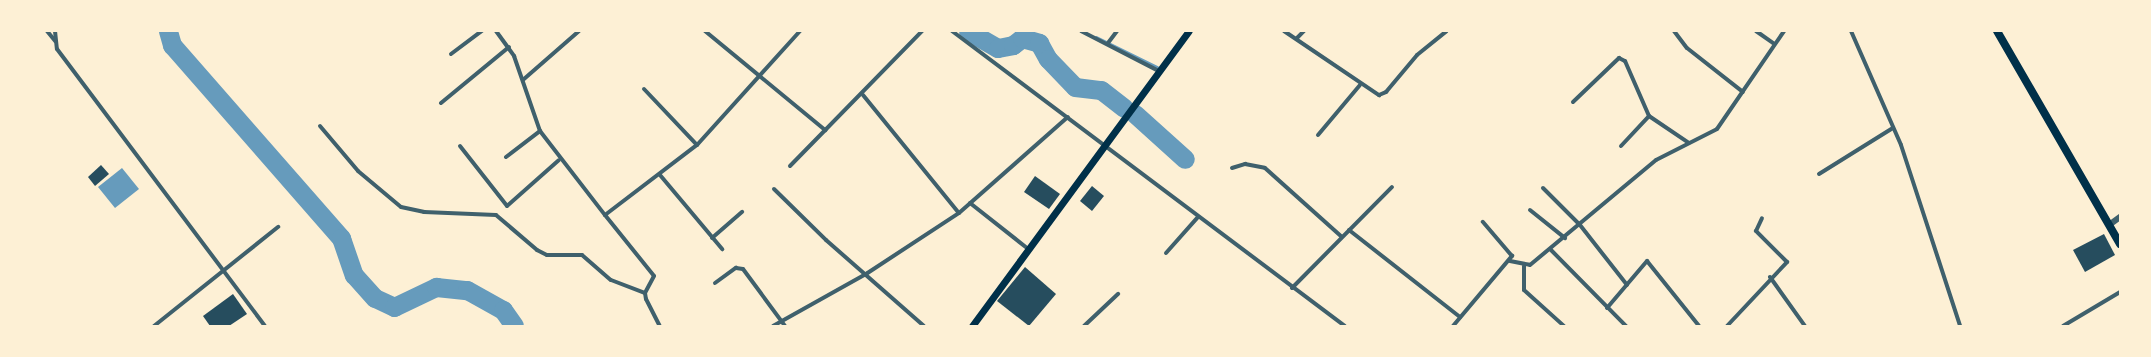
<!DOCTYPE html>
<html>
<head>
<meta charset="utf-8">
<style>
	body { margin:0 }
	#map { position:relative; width:2151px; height:357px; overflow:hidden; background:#fdf0d5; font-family:"Asap Condensed",sans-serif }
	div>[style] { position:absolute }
	.water>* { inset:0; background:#669bbc }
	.stream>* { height:3px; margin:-1.5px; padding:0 1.5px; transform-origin:1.5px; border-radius:1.5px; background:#669bbc }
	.river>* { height:19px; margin:-9.5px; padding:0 9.5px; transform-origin:9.5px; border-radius:9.5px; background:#669bbc }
	.building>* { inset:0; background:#264d5e }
	.minor>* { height:4px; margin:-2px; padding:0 2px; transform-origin:2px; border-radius:2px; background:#3f606c }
	.tertiary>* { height:6px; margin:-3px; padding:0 3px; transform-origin:3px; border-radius:3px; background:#3f606c }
	.secondary>* { height:7px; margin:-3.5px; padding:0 3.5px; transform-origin:3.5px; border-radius:3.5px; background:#003049 }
	.primary>* { height:8px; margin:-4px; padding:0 4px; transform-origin:4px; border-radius:4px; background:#003049 }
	span { translate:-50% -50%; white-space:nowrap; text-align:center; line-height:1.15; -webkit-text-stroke:3px #fdf0d5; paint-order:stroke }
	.frame { position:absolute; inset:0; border:32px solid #fdf0d5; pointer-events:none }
</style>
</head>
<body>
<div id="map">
	<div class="water">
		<i style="clip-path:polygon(122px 168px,139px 189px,115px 208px,98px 187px)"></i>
	</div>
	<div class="stream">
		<i style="left:1096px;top:37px;width:68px;rotate:26.2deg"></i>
	</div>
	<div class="river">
		<i style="left:168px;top:31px;width:15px;rotate:74deg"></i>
		<i style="left:172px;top:45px;width:257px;rotate:48.8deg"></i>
		<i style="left:341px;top:238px;width:39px;rotate:71deg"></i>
		<i style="left:354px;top:275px;width:31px;rotate:48deg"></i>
		<i style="left:375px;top:298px;width:21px;rotate:25deg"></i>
		<i style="left:394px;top:307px;width:47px;rotate:-25.5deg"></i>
		<i style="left:436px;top:287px;width:31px;rotate:6deg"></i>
		<i style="left:467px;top:290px;width:41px;rotate:29.1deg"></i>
		<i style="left:503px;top:310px;width:19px;rotate:55deg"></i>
		<i style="left:968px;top:31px;width:34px;rotate:30deg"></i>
		<i style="left:998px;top:48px;width:15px;rotate:-11deg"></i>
		<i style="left:1013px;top:45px;width:11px;rotate:-38deg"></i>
		<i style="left:1022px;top:38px;width:18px;rotate:16deg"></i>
		<i style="left:1039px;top:43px;width:18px;rotate:61deg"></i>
		<i style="left:1048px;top:59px;width:39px;rotate:46deg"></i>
		<i style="left:1075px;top:87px;width:26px;rotate:7deg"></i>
		<i style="left:1101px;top:90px;width:29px;rotate:38deg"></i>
		<i style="left:1135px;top:114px;width:67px;rotate:42deg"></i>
	</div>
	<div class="building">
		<i style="clip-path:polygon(101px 165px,109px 174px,95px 186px,88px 177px)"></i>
		<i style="clip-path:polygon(1035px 176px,1060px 194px,1049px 209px,1024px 192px)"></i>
		<i style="clip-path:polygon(1092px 186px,1104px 196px,1092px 211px,1080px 201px)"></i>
		<i style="clip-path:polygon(2104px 234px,2115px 255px,2085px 272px,2073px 250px)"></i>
		<i style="clip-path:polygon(1025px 267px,1056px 294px,1029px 326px,997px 301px)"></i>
		<i style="clip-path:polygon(233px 294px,247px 314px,229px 326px,210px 326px,203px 316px)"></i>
	</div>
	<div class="minor">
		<i style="left:47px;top:31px;width:13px;rotate:51deg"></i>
		<i style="left:55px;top:31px;width:18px;rotate:84deg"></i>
		<i style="left:57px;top:49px;width:346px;rotate:53.1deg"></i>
		<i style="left:496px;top:31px;width:31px;rotate:54deg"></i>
		<i style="left:514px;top:56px;width:79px;rotate:70.9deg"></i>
		<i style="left:540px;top:131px;width:106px;rotate:52.3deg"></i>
		<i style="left:605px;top:215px;width:116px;rotate:-37.3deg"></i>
		<i style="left:697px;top:145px;width:154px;rotate:-47.9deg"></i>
		<i style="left:705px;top:31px;width:156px;rotate:39.5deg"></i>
		<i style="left:952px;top:31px;width:491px;rotate:36.9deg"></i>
		<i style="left:1081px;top:31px;width:85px;rotate:27.2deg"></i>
		<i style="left:1284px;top:31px;width:115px;rotate:34deg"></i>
		<i style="left:1379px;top:95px;width:8px;rotate:-23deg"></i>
		<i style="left:1386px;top:92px;width:48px;rotate:-50deg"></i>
		<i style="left:1417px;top:55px;width:38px;rotate:-39deg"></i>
		<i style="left:1674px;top:31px;width:21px;rotate:53deg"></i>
		<i style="left:1687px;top:48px;width:71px;rotate:38.2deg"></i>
		<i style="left:1756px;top:31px;width:21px;rotate:35deg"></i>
		<i style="left:1851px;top:31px;width:124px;rotate:66.3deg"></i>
		<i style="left:1901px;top:145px;width:190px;rotate:71.9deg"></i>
		<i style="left:1297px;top:38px;width:10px;rotate:-45deg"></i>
		<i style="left:1108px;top:43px;width:15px;rotate:-53deg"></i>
		<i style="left:451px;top:54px;width:39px;rotate:-37deg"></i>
		<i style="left:524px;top:79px;width:73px;rotate:-41.1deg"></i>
		<i style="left:644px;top:89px;width:77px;rotate:46.6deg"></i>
		<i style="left:863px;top:95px;width:152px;rotate:50.9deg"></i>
		<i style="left:1573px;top:102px;width:64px;rotate:-43.7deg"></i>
		<i style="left:1619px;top:58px;width:7px;rotate:27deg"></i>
		<i style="left:1625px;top:61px;width:60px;rotate:66.4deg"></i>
		<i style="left:1649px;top:116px;width:48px;rotate:34deg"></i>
		<i style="left:441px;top:103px;width:88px;rotate:-39.5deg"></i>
		<i style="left:320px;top:126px;width:59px;rotate:49.8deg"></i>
		<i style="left:358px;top:171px;width:56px;rotate:39.9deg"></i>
		<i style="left:401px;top:207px;width:24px;rotate:12deg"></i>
		<i style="left:424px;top:212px;width:72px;rotate:2.4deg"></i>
		<i style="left:496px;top:215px;width:54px;rotate:40.5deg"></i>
		<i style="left:537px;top:250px;width:11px;rotate:27deg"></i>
		<i style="left:547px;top:255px;width:35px"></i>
		<i style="left:582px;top:255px;width:38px;rotate:41deg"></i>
		<i style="left:611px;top:280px;width:36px;rotate:21deg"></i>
		<i style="left:1318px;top:135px;width:65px;rotate:-50deg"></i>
		<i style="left:460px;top:146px;width:76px;rotate:51.9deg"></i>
		<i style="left:507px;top:206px;width:69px;rotate:-41.5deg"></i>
		<i style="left:1621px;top:146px;width:41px;rotate:-47deg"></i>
		<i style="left:506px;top:157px;width:43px;rotate:-37.4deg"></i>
		<i style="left:790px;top:166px;width:189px;rotate:-45.6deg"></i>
		<i style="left:1232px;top:168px;width:14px;rotate:-17deg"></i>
		<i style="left:1245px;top:164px;width:20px;rotate:11deg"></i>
		<i style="left:1265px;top:168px;width:103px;rotate:41.9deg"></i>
		<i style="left:1819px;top:174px;width:87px;rotate:-31.9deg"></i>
		<i style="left:660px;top:175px;width:97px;rotate:50deg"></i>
		<i style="left:1543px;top:188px;width:52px;rotate:45deg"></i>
		<i style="left:1580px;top:225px;width:76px;rotate:51.9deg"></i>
		<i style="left:774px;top:189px;width:73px;rotate:44.4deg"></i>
		<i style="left:826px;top:240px;width:130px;rotate:41.3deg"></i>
		<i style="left:970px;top:203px;width:73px;rotate:38.3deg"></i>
		<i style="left:1530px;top:210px;width:45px;rotate:38.7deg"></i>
		<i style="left:605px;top:215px;width:78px;rotate:51.2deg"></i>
		<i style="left:654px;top:276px;width:19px;rotate:118deg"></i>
		<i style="left:645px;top:293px;width:6px;rotate:81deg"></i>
		<i style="left:646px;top:299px;width:30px;rotate:63deg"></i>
		<i style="left:1349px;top:230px;width:141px;rotate:38.1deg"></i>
		<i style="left:712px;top:238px;width:40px;rotate:-41deg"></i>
		<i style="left:1551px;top:250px;width:107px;rotate:45.4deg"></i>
		<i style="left:1166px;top:253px;width:48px;rotate:-48.4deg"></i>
		<i style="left:1510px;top:261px;width:20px;rotate:11deg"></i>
		<i style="left:1530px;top:265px;width:164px;rotate:-39.8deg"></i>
		<i style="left:1656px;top:160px;width:68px;rotate:-26.9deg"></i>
		<i style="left:1717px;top:129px;width:119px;rotate:-55.6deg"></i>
		<i style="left:1524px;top:266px;width:24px;rotate:90deg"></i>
		<i style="left:1524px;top:290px;width:54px;rotate:42deg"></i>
		<i style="left:1770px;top:277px;width:60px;rotate:54.5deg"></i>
		<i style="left:715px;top:283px;width:26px;rotate:-36deg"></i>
		<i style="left:736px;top:268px;width:7px;rotate:8deg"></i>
		<i style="left:743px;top:269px;width:71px;rotate:53.6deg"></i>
		<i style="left:1292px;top:288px;width:142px;rotate:-45.3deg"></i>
		<i style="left:1607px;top:308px;width:62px;rotate:-49.6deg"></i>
		<i style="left:1647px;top:261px;width:83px;rotate:51.3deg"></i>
		<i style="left:154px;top:326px;width:159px;rotate:-38.6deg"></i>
		<i style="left:773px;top:326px;width:107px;rotate:-29.2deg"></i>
		<i style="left:866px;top:274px;width:111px;rotate:-33.3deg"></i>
		<i style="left:959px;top:213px;width:145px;rotate:-41.4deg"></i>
		<i style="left:1084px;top:326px;width:47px;rotate:-43.3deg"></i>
		<i style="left:1453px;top:326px;width:92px;rotate:-49.9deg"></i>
		<i style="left:1512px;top:256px;width:45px;rotate:-130.5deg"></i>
		<i style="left:1727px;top:326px;width:88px;rotate:-46.8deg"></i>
		<i style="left:1787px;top:262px;width:44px;rotate:-135deg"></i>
		<i style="left:1756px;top:231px;width:14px;rotate:-65deg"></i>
		<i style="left:2063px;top:326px;width:66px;rotate:-30.8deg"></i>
	</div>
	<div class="tertiary">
		<i style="left:2109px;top:225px;width:14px;rotate:-36deg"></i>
	</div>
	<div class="secondary">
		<i style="left:972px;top:326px;width:366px;rotate:-53.7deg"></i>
	</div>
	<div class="primary">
		<i style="left:1997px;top:31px;width:246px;rotate:60deg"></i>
	</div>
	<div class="frame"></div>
</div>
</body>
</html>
